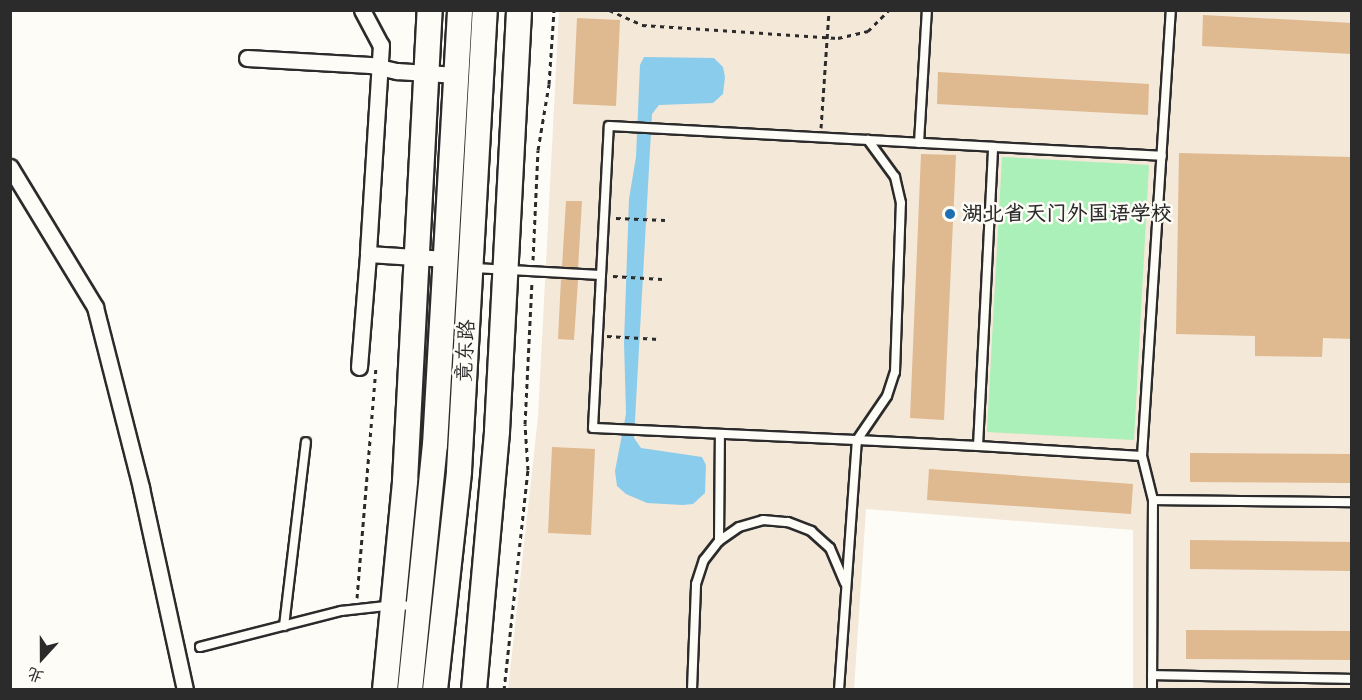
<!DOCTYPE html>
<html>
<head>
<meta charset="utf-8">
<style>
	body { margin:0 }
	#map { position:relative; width:1362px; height:700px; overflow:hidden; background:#fdfcf7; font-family:Pangolin,"LXGW WenKai TC",sans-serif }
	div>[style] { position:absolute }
	.built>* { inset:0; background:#f4e8d8 }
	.green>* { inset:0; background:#abefb9 }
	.water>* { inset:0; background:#8acceb }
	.building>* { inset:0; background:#dfb990 }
	.path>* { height:3px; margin-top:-1.5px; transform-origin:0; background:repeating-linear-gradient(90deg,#2b2b2b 0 4.5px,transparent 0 9px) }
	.roads { filter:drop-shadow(2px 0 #2b2b2b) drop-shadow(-2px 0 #2b2b2b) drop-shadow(0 2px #2b2b2b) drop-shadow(0 -2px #2b2b2b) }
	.service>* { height:8px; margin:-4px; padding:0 4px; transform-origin:4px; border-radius:4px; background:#fdfcf7 }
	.minor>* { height:15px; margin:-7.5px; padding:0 7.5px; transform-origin:7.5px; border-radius:7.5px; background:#fdfcf7 }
	.primary>* { height:24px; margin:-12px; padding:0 12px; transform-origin:12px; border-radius:12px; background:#fdfcf7 }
	.dots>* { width:16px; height:16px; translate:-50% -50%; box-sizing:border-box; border:3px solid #fdfcf7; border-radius:50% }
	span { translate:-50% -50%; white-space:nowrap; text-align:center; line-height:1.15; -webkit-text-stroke:5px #fdfcf7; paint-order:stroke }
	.poi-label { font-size:21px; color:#2b2b2b; font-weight:700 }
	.left { translate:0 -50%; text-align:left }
	.street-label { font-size:21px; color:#2b2b2b }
	.frame { position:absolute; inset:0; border:12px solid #2b2b2b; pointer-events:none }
	.north { position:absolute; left:12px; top:628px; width:60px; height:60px; -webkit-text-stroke:4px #fdfcf7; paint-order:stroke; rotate:201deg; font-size:16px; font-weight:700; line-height:24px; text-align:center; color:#2b2b2b }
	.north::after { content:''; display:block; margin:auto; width:21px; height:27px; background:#2b2b2b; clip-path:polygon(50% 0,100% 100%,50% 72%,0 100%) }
</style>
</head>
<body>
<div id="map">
	<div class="built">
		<i style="clip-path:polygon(559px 11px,1351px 11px,1351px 689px,1133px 689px,1133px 530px,866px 509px,854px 689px,508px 690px,538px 417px)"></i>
	</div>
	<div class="green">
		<i style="clip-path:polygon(1002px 157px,1149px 165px,1134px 440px,987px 432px)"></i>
	</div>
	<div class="water">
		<i style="clip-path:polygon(644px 57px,714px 58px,723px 67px,725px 77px,723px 94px,713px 103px,659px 105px,652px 114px,634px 438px,641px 448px,702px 457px,706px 465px,705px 493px,693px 504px,683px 505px,647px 503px,626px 494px,617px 486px,615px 471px,626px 414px,624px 342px,629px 199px,636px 157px,640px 65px)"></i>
	</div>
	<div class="building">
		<i style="clip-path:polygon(1203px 15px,1352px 23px,1352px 54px,1202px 46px)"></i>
		<i style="clip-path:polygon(577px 18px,620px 20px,616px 106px,573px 104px)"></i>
		<i style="clip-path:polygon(938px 72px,1149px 84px,1148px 115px,937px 104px)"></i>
		<i style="clip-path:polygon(1179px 153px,1352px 157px,1352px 339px,1323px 338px,1322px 357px,1255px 356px,1255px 336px,1176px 334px)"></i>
		<i style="clip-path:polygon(921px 154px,956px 155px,944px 420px,910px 418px)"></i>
		<i style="clip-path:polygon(566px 201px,582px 201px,578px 268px,562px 267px)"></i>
		<i style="clip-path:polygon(561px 279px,578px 280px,574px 340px,558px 339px)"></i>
		<i style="clip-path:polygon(552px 447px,595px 449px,591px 535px,548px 533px)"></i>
		<i style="clip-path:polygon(1190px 453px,1352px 454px,1352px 483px,1190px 482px)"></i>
		<i style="clip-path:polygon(929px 469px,1133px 484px,1131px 514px,927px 500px)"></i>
		<i style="clip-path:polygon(1190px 540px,1352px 542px,1352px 571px,1190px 569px)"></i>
		<i style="clip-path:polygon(1186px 630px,1352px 631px,1352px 660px,1186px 659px)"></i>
	</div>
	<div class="path">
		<i style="left:609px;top:10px;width:36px;rotate:24deg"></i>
		<i style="left:642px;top:25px;width:196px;rotate:3.8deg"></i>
		<i style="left:838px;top:38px;width:31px;rotate:-13deg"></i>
		<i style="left:868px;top:31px;width:30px;rotate:-45deg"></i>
		<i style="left:821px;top:128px;width:118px;rotate:-86.1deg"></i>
		<i style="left:616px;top:218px;width:49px;rotate:2.3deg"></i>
		<i style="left:533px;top:260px;width:110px;rotate:-87.4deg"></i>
		<i style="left:538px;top:150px;width:67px;rotate:-80.5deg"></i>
		<i style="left:549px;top:84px;width:74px;rotate:-86.1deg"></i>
		<i style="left:613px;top:276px;width:49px;rotate:3.5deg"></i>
		<i style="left:607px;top:336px;width:52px;rotate:3.3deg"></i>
		<i style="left:357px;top:598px;width:233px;rotate:-85.3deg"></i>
		<i style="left:504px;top:690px;width:221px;rotate:-83.8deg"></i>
		<i style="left:528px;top:470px;width:46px;rotate:-93.7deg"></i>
		<i style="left:525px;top:424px;width:142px;rotate:-87.2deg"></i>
	</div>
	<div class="roads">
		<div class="service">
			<i style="left:919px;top:143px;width:133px;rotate:-86.6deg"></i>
			<i style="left:474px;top:268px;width:127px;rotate:3.2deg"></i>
			<i style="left:857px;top:440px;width:53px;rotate:-55.7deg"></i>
			<i style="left:887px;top:396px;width:25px;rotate:-72deg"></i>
			<i style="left:895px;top:372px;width:169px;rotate:-88deg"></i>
			<i style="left:901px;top:203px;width:27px;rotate:-103deg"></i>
			<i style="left:895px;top:177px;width:46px;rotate:-126.1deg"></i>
			<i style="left:857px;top:440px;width:121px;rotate:2.8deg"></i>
			<i style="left:1142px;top:456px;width:164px;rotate:-176.5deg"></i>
			<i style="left:978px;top:446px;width:299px;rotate:-87.1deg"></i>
			<i style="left:993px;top:147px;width:169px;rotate:3deg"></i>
			<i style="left:1153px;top:500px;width:199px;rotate:0.6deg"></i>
			<i style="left:719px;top:541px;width:107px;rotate:-89.5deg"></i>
			<i style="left:284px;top:626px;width:185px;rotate:-83.2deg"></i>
			<i style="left:200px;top:647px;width:146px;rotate:-14.3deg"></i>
			<i style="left:341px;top:611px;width:54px;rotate:-6.3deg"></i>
			<i style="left:395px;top:605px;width:22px;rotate:3deg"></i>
			<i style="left:1152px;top:675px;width:200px;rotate:1.1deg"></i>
			<i style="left:692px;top:690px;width:106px;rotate:-87.8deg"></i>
			<i style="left:696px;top:584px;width:25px;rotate:-72deg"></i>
			<i style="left:704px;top:560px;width:24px;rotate:-52deg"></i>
			<i style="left:719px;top:541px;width:24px;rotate:-35deg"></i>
			<i style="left:739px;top:527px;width:25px;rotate:-16deg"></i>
			<i style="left:763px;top:520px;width:25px;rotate:5deg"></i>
			<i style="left:788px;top:522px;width:25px;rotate:21deg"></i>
			<i style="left:811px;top:531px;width:25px;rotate:42deg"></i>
			<i style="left:830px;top:548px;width:38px;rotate:67deg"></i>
			<i style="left:839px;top:690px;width:251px;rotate:-85.9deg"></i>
			<i style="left:857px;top:440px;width:264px;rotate:-177.4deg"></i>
			<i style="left:593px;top:428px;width:302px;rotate:-87deg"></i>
			<i style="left:609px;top:126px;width:385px;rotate:3.1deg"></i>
			<i style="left:1152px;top:690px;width:190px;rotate:-89.7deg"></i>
			<i style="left:1153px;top:500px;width:45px;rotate:-104deg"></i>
			<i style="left:1142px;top:456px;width:447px;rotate:-86.3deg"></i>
		</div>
		<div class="minor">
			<i style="left:362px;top:10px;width:40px;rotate:62deg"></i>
			<i style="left:381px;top:45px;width:209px;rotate:93.6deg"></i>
			<i style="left:368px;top:254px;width:78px;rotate:3.7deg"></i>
			<i style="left:247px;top:58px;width:123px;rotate:3.3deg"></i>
			<i style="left:370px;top:65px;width:28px;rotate:13deg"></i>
			<i style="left:397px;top:71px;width:59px;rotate:3.9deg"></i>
			<i style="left:10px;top:167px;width:164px;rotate:58.7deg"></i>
			<i style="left:95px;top:307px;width:187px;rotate:75.7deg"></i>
			<i style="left:141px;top:488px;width:207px;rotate:77.7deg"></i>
			<i style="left:359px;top:367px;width:113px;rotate:-85.4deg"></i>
		</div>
		<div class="primary">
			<i style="left:385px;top:690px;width:210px;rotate:-84.5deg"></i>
			<i style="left:405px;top:481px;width:472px;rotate:-87deg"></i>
			<i style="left:410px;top:690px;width:246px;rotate:-84.2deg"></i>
			<i style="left:435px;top:445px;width:436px;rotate:-86.7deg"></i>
			<i style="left:435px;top:690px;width:220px;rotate:-83.7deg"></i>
			<i style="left:459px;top:471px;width:462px;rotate:-86.8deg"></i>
			<i style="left:474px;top:690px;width:260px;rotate:-84.9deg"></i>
			<i style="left:497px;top:431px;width:422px;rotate:-87deg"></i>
		</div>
	</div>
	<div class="dots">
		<i style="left:950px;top:214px;background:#1f6fb2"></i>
	</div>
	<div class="poi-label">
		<span class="left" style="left:962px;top:214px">湖北省天门外国语学校</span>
	</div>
	<div class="street-label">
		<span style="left:466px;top:351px;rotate:-87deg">竟东路</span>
	</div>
	<div class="frame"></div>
	<div class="north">北</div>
</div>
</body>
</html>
